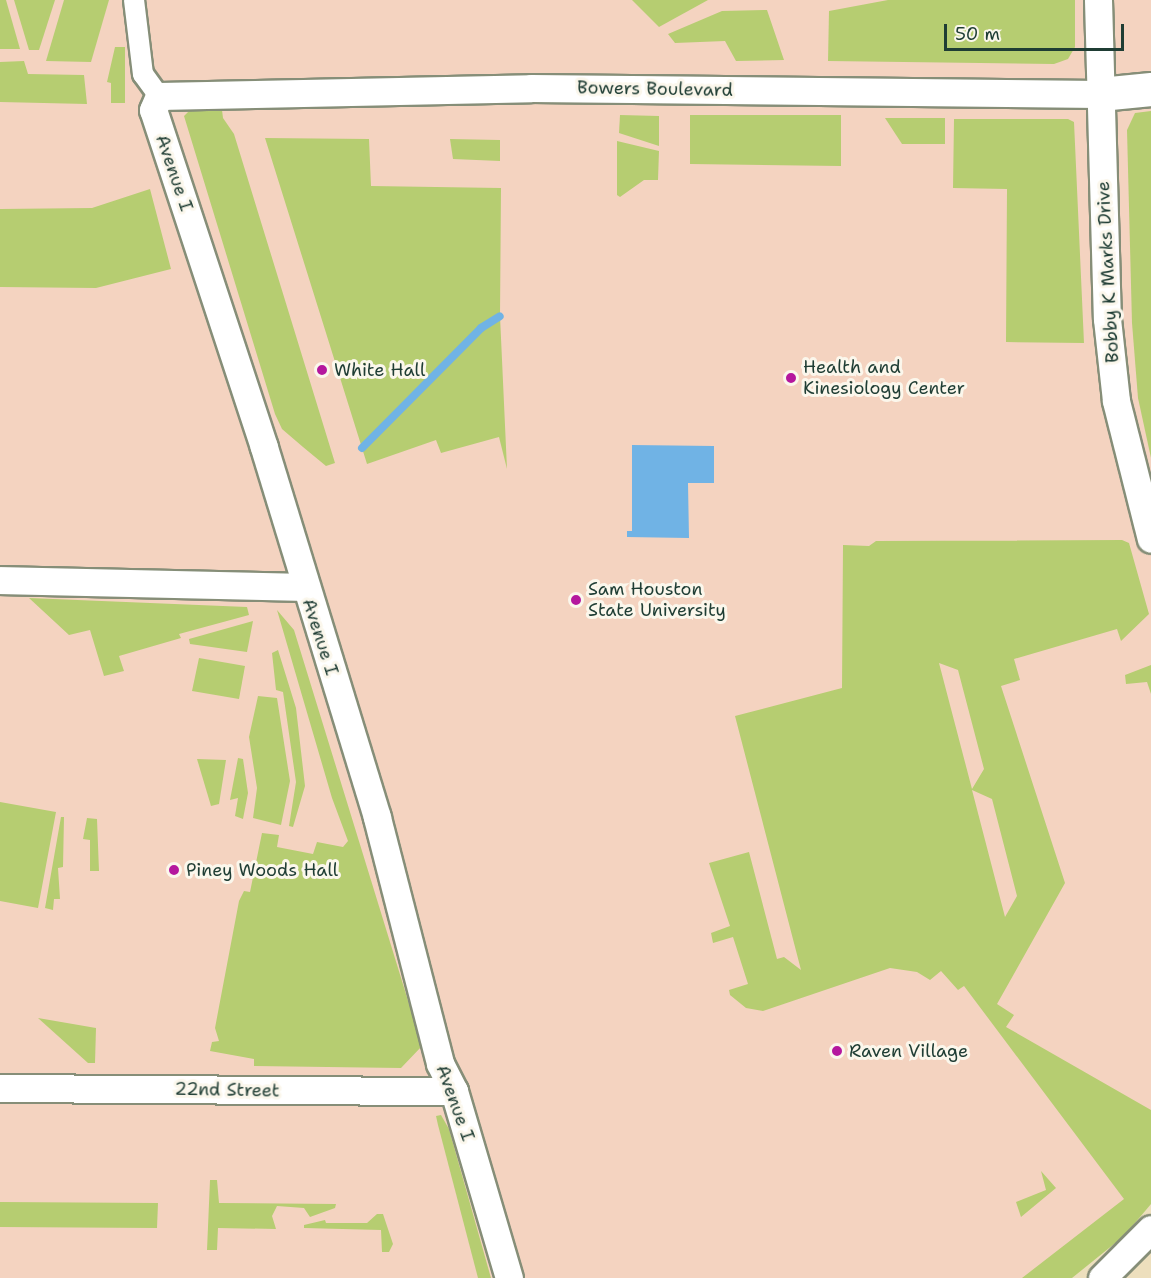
<!DOCTYPE html>
<html>
<head>
<meta charset="utf-8">
<style>
	body { margin:0 }
	#map { position:relative; width:1151px; height:1278px; overflow:hidden; background:#eddfbd; font-family:"Shantell Sans",sans-serif }
	div>[style] { position:absolute }
	.built>* { inset:0; background:#f4d3c0 }
	.green>* { inset:0; background:#b6cd71 }
	.water>* { inset:0; background:#70b3e5 }
	.stream>* { height:8px; margin:-4px; padding:0 4px; transform-origin:4px; border-radius:4px; background:#70b3e5 }
	.roads { filter:drop-shadow(2px 0 #868e78) drop-shadow(-2px 0 #868e78) drop-shadow(0 2px #868e78) drop-shadow(0 -2px #868e78) }
	.pedestrian>* { height:20px; margin:-10px; padding:0 10px; transform-origin:10px; border-radius:10px; background:#fff }
	.minor>* { height:27px; margin:-13.5px; padding:0 13.5px; transform-origin:13.5px; border-radius:13.5px; background:#fff }
	.tertiary>* { height:33px; margin:-16.5px; padding:0 16.5px; transform-origin:16.5px; border-radius:16.5px; background:#fff }
	.dots>* { width:16px; height:16px; translate:-50% -50%; box-sizing:border-box; border:3px solid #fbf7ec; border-radius:50% }
	span { translate:-50% -50%; white-space:nowrap; text-align:center; line-height:1.15; -webkit-text-stroke:6px #fbf7ec; paint-order:stroke }
	.street-label { font-size:18px; color:#1f3d34 }
	.poi-label { font-size:18px; color:#1f3d34 }
	.left { translate:0 -50%; text-align:left }
	.scale { position:absolute; left:944px; top:24px; width:180px; height:27px; box-sizing:border-box; border:3px solid #1f3d34; border-top:0; padding-left:8px; font-size:18px; line-height:21px; white-space:nowrap; color:#1f3d34; -webkit-text-stroke:4px #fbf7ec; paint-order:stroke }
</style>
</head>
<body>
<div id="map">
	<div class="built">
		<i style="clip-path:polygon(0 0,1151px 0,1151px 1200px,1061px 1278px,0 1278px)"></i>
	</div>
	<div class="green">
		<i style="clip-path:polygon(0 0,6px 0,20px 49px,0 49px)"></i>
		<i style="clip-path:polygon(14px 0,55px 0,39px 50px,29px 50px)"></i>
		<i style="clip-path:polygon(64px 0,109px 0,91px 62px,46px 61px)"></i>
		<i style="clip-path:polygon(632px 0,708px 0,659px 27px)"></i>
		<i style="clip-path:polygon(888px 0,1075px 0,1075px 47px,1068px 59px,1054px 64px,828px 61px,829px 11px)"></i>
		<i style="clip-path:polygon(767px 10px,784px 60px,736px 61px,725px 41px,675px 43px,668px 34px,722px 11px)"></i>
		<i style="clip-path:polygon(115px 47px,125px 47px,125px 103px,111px 103px,111px 83px,107px 82px)"></i>
		<i style="clip-path:polygon(24px 61px,28px 74px,84px 75px,87px 104px,0 102px,0 62px)"></i>
		<i style="clip-path:polygon(191px 109px,222px 110px,223px 118px,234px 134px,335px 463px,326px 466px,303px 447px,282px 429px,275px 414px,184px 116px)"></i>
		<i style="clip-path:polygon(1151px 111px,1151px 458px,1138px 398px,1132px 323px,1127px 130px,1135px 113px)"></i>
		<i style="clip-path:polygon(620px 115px,659px 116px,659px 146px,619px 133px)"></i>
		<i style="clip-path:polygon(841px 115px,841px 166px,690px 164px,690px 115px)"></i>
		<i style="clip-path:polygon(885px 118px,945px 118px,945px 144px,902px 144px)"></i>
		<i style="clip-path:polygon(954px 119px,1068px 119px,1074px 122px,1084px 343px,1006px 342px,1007px 189px,953px 188px)"></i>
		<i style="clip-path:polygon(265px 138px,369px 139px,371px 186px,501px 188px,500px 316px,507px 469px,499px 437px,441px 453px,436px 440px,367px 464px)"></i>
		<i style="clip-path:polygon(450px 139px,500px 140px,500px 161px,453px 159px)"></i>
		<i style="clip-path:polygon(617px 141px,659px 151px,658px 180px,644px 180px,620px 197px,617px 195px)"></i>
		<i style="clip-path:polygon(150px 189px,171px 269px,96px 288px,0 287px,0 209px,92px 208px)"></i>
		<i style="clip-path:polygon(evenodd,1122px 540px,1129px 543px,1149px 614px,1121px 641px,1117px 629px,1014px 659px,1020px 680px,1001px 686px,1065px 883px,997px 1004px,1014px 1015px,1006px 1027px,1151px 1110px,1151px 1204px,1124px 1236px,1072px 1278px,1022px 1278px,1124px 1199px,964px 986px,958px 990px,941px 971px,930px 980px,917px 972px,890px 968px,763px 1011px,746px 1008px,730px 995px,729px 990px,748px 984px,733px 937px,713px 943px,711px 933px,730px 926px,709px 863px,749px 852px,777px 959px,784px 957px,801px 970px,735px 716px,842px 688px,843px 545px,869px 546px,876px 541px,1122px 540px,939px 663px,958px 670px,984px 769px,972px 789px,939px 663px,1122px 540px,972px 790px,992px 799px,1017px 896px,1005px 917px,972px 790px)"></i>
		<i style="clip-path:polygon(29px 598px,247px 607px,249px 615px,179px 634px,181px 638px,119px 656px,124px 671px,104px 676px,90px 630px,69px 635px)"></i>
		<i style="clip-path:polygon(277px 610px,294px 630px,422px 1046px,401px 1068px,254px 1066px,254px 1059px,210px 1051px,212px 1042px,219px 1041px,215px 1028px,239px 901px,244px 891px,250px 892px,262px 833px,279px 835px,277px 847px,313px 854px,317px 842px,343px 847px,348px 841px,332px 798px)"></i>
		<i style="clip-path:polygon(253px 621px,247px 652px,190px 644px,189px 639px)"></i>
		<i style="clip-path:polygon(278px 650px,296px 708px,305px 786px,293px 827px,289px 826px,296px 782px,283px 692px,276px 690px,272px 653px)"></i>
		<i style="clip-path:polygon(199px 658px,245px 666px,239px 699px,192px 691px)"></i>
		<i style="clip-path:polygon(1151px 665px,1151px 694px,1147px 682px,1126px 684px,1125px 675px)"></i>
		<i style="clip-path:polygon(258px 696px,277px 698px,290px 781px,281px 825px,253px 818px,257px 788px,249px 737px)"></i>
		<i style="clip-path:polygon(238px 758px,243px 759px,248px 793px,243px 819px,235px 816px,238px 798px,230px 800px)"></i>
		<i style="clip-path:polygon(197px 759px,226px 760px,219px 804px,211px 806px)"></i>
		<i style="clip-path:polygon(0 802px,56px 812px,38px 908px,0 901px)"></i>
		<i style="clip-path:polygon(61px 817px,64px 817px,63px 867px,58px 868px,60px 899px,54px 899px,53px 910px,45px 908px)"></i>
		<i style="clip-path:polygon(87px 818px,97px 819px,99px 871px,90px 871px,90px 840px,83px 839px)"></i>
		<i style="clip-path:polygon(38px 1018px,96px 1028px,95px 1063px,88px 1063px)"></i>
		<i style="clip-path:polygon(441px 1115px,449px 1129px,491px 1278px,478px 1278px,438px 1125px,436px 1116px)"></i>
		<i style="clip-path:polygon(1041px 1171px,1056px 1188px,1021px 1217px,1016px 1202px,1046px 1190px)"></i>
		<i style="clip-path:polygon(210px 1180px,217px 1180px,219px 1203px,336px 1204px,335px 1208px,310px 1217px,304px 1208px,277px 1206px,272px 1216px,276px 1229px,218px 1228px,217px 1250px,207px 1250px)"></i>
		<i style="clip-path:polygon(0 1202px,158px 1203px,157px 1228px,0 1227px)"></i>
		<i style="clip-path:polygon(377px 1214px,383px 1214px,393px 1244px,389px 1252px,382px 1252px,381px 1230px,304px 1228px,304px 1225px,325px 1220px,326px 1223px,367px 1223px)"></i>
	</div>
	<div class="water">
		<i style="clip-path:polygon(632px 445px,714px 446px,714px 483px,688px 483px,689px 538px,627px 537px,627px 531px,632px 531px)"></i>
	</div>
	<div class="stream">
		<i style="left:362px;top:448px;width:169px;rotate:-45.2deg"></i>
		<i style="left:481px;top:328px;width:22px;rotate:-32deg"></i>
	</div>
	<div class="roads">
		<div class="pedestrian">
			<i style="left:134px;top:0;width:75px;rotate:83.1deg"></i>
			<i style="left:143px;top:74px;width:27px;rotate:54deg"></i>
		</div>
		<div class="minor">
			<i style="left:1098px;top:0;width:319px;rotate:88.4deg"></i>
			<i style="left:1107px;top:319px;width:82px;rotate:83.7deg"></i>
			<i style="left:1116px;top:401px;width:142px;rotate:75.8deg"></i>
			<i style="left:0;top:580px;width:304px;rotate:1.3deg"></i>
			<i style="left:0;top:1088px;width:454px;rotate:0.4deg"></i>
			<i style="left:509px;top:1278px;width:195px;rotate:-106.4deg"></i>
			<i style="left:454px;top:1091px;width:31px;rotate:-117deg"></i>
			<i style="left:440px;top:1063px;width:254px;rotate:-104.4deg"></i>
			<i style="left:377px;top:817px;width:387px;rotate:-107deg"></i>
			<i style="left:264px;top:447px;width:355px;rotate:-108.2deg"></i>
			<i style="left:153px;top:110px;width:15px;rotate:-67deg"></i>
			<i style="left:159px;top:96px;width:372px;rotate:-1.2deg"></i>
			<i style="left:531px;top:88px;width:569px;rotate:0.6deg"></i>
			<i style="left:1102px;top:1278px;width:69px;rotate:-45deg"></i>
		</div>
		<div class="tertiary">
			<i style="left:1100px;top:94px;width:51px;rotate:-5.6deg"></i>
		</div>
	</div>
	<div class="dots">
		<i style="left:322px;top:370px;background:#b5179e"></i>
		<i style="left:791px;top:378px;background:#b5179e"></i>
		<i style="left:576px;top:600px;background:#b5179e"></i>
		<i style="left:174px;top:870px;background:#b5179e"></i>
		<i style="left:837px;top:1051px;background:#b5179e"></i>
	</div>
	<div class="street-label">
		<span style="left:655px;top:89px;rotate:1deg">Bowers Boulevard</span>
		<span style="left:174px;top:173px;rotate:71deg">Avenue I</span>
		<span style="left:1108px;top:272px;rotate:-93deg">Bobby K Marks Drive</span>
		<span style="left:320px;top:637px;rotate:72deg">Avenue I</span>
		<span style="left:227px;top:1090px;rotate:1deg">22nd Street</span>
		<span style="left:455px;top:1103px;rotate:70deg">Avenue I</span>
	</div>
	<div class="poi-label">
		<span class="left" style="left:803px;top:378px">Health and<br>Kinesiology Center</span>
		<span class="left" style="left:334px;top:370px">White Hall</span>
		<span class="left" style="left:588px;top:600px">Sam Houston<br>State University</span>
		<span class="left" style="left:186px;top:870px">Piney Woods Hall</span>
		<span class="left" style="left:849px;top:1051px">Raven Village</span>
	</div>
	<div class="scale">50 m</div>
</div>
</body>
</html>
